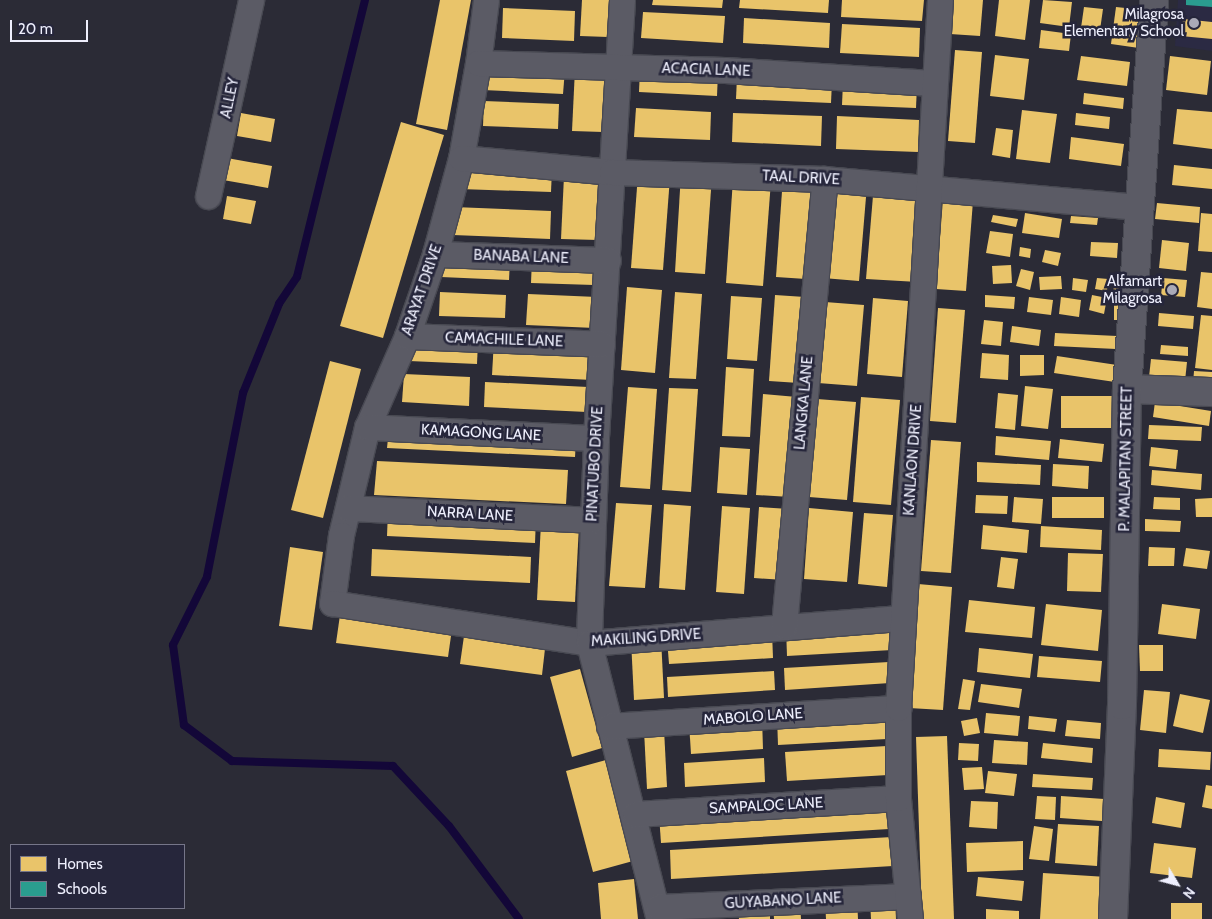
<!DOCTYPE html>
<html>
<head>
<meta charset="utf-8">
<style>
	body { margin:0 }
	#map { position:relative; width:1212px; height:919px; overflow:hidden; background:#2b2b36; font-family:Cabin,sans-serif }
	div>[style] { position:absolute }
	.built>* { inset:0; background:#2b2a43 }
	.homes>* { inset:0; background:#e9c46a }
	.schools>* { inset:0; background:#2a9d8f }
	.stream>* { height:8px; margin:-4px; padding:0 4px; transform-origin:4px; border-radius:4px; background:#130738 }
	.roads { filter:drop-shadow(1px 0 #484952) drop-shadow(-1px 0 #484952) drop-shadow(0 1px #484952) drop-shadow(0 -1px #484952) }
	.minor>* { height:25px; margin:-12.5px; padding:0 12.5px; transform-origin:12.5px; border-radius:12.5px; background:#5b5b65 }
	.tertiary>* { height:28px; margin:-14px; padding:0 14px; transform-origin:14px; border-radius:14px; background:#5b5b65 }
	.dots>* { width:14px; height:14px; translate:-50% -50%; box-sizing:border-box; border:2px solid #26263b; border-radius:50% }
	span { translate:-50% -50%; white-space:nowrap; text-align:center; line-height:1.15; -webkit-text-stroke:5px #26263b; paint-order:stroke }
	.poi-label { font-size:15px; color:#eeeffd }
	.right { translate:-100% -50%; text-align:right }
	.street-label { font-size:15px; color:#eeeffd }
	.legend { position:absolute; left:10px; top:844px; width:175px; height:65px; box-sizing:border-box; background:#26263b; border:1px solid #767689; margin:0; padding:6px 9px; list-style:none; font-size:15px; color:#eeeffd }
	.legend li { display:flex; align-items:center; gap:10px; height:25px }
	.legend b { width:25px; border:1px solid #767689 }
	.north { position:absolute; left:1152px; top:859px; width:50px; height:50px; -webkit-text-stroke:4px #26263b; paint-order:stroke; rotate:127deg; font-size:14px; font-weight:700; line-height:20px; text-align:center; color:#eeeffd }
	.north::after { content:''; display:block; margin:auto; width:18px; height:22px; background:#eeeffd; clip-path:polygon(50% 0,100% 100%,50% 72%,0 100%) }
	.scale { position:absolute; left:10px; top:20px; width:78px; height:22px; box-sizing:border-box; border:2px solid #eeeffd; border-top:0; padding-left:6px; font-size:15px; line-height:18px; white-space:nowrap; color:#eeeffd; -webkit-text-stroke:4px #26263b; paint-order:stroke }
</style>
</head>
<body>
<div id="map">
	<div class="built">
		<i style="clip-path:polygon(1178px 0,1212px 0,1212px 51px,1175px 46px)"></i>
	</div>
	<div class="homes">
		<i style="clip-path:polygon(440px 0,471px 0,447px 130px,416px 124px)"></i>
		<i style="clip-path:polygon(582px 0,610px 0,608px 37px,580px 36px)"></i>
		<i style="clip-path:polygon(653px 0,723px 0,722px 8px,652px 5px)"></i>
		<i style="clip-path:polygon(740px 0,829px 0,828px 13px,739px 8px)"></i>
		<i style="clip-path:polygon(842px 0,924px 0,922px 21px,841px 17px)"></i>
		<i style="clip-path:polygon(953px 0,983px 0,980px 36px,950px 34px)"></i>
		<i style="clip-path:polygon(999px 0,1030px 0,1025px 40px,995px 36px)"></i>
		<i style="clip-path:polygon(1043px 0,1072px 2px,1069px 27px,1040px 23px)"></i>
		<i style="clip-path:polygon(1084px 7px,1103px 9px,1099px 37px,1080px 35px)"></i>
		<i style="clip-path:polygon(1116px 7px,1144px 10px,1139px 48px,1111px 44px)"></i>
		<i style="clip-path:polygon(503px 8px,575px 11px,574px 41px,502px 38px)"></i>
		<i style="clip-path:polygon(643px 12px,725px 16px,723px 43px,641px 38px)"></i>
		<i style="clip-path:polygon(744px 18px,830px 23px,829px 48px,743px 43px)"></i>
		<i style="clip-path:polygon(1183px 19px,1212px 22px,1212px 39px,1181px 36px)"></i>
		<i style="clip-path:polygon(842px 24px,920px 28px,919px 57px,840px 53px)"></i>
		<i style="clip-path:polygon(1041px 30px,1071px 34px,1069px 51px,1039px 48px)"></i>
		<i style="clip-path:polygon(955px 50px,982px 52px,975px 143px,948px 141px)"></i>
		<i style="clip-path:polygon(995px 55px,1029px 59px,1024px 100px,990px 96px)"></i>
		<i style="clip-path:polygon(1081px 56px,1130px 62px,1127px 86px,1077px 80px)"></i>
		<i style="clip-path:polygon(1170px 56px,1211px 61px,1207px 95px,1166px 90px)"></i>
		<i style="clip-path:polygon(484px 66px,565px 69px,563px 94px,483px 90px)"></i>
		<i style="clip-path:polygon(575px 69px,606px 71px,603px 132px,572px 131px)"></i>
		<i style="clip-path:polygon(640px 69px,718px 72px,717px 96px,639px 92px)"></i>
		<i style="clip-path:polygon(737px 77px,832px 81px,831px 103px,736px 99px)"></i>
		<i style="clip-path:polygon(843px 82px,917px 85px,916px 108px,842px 105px)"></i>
		<i style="clip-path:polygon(1084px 93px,1124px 98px,1123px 109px,1083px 104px)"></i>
		<i style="clip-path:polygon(484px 101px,559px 104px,558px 129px,483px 126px)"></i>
		<i style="clip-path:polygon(636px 108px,711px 112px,710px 140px,634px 137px)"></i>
		<i style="clip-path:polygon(1177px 109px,1212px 112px,1212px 149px,1173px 144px)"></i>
		<i style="clip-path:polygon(1022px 110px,1057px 114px,1050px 163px,1016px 159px)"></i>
		<i style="clip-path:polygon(241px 113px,275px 119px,271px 142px,237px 136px)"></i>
		<i style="clip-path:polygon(733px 113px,822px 116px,821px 146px,732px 142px)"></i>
		<i style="clip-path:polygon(1076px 113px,1110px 117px,1109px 129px,1075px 125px)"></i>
		<i style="clip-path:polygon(837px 116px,919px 120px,918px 152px,836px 149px)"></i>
		<i style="clip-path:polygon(401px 122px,444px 135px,383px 338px,340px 326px)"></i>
		<i style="clip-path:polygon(996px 128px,1013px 130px,1010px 158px,992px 155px)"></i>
		<i style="clip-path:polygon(1071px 137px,1124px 144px,1121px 166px,1069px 159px)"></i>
		<i style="clip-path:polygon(227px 158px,272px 166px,268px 188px,223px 180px)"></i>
		<i style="clip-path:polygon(462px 165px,552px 169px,551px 192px,460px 189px)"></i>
		<i style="clip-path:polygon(1174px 165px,1212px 169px,1212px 189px,1172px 185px)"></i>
		<i style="clip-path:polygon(638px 174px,670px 177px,663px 270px,631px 268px)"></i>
		<i style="clip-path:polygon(681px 174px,712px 176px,705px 274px,675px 272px)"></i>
		<i style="clip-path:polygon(564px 176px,601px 178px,598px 240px,561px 239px)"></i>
		<i style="clip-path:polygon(783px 177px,813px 179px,806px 279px,776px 277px)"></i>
		<i style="clip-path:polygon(733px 179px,771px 181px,763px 286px,726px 283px)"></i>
		<i style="clip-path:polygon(831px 182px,867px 185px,859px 281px,823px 278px)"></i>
		<i style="clip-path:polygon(874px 184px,925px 188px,918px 282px,866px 279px)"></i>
		<i style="clip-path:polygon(227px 196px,256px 201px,251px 224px,223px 219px)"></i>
		<i style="clip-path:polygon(943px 199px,973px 201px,966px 291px,936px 289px)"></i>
		<i style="clip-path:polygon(1157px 203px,1200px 207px,1199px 223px,1155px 219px)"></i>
		<i style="clip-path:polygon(454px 207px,551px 211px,550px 239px,453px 235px)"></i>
		<i style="clip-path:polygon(1025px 213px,1062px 219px,1059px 238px,1022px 233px)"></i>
		<i style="clip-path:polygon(1201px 213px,1212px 214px,1212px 252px,1198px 251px)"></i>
		<i style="clip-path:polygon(993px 215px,1018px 219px,1016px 227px,991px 222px)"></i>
		<i style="clip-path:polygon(1071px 216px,1098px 218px,1097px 225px,1070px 223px)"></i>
		<i style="clip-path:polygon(990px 231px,1013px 234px,1010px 257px,986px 253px)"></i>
		<i style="clip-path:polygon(1162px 240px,1189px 243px,1186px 271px,1159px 268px)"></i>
		<i style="clip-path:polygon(1091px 242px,1118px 243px,1117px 258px,1090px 256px)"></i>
		<i style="clip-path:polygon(1020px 247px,1031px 249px,1030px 258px,1019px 256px)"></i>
		<i style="clip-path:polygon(1045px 250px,1061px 253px,1058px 266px,1042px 262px)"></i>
		<i style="clip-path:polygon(442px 256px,510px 259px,509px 280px,441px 277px)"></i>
		<i style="clip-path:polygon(532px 259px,596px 261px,594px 285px,531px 283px)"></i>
		<i style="clip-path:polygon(1011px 265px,1012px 283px,993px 284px,992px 266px)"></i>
		<i style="clip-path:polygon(1021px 269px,1034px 272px,1030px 290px,1016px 286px)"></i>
		<i style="clip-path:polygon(1201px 272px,1212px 273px,1212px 309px,1197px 307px)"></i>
		<i style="clip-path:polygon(1115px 275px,1126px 277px,1124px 294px,1113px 293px)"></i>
		<i style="clip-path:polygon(1061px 276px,1062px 289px,1040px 290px,1039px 277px)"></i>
		<i style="clip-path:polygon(1073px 278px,1088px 280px,1086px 292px,1072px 290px)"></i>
		<i style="clip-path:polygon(1097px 278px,1108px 279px,1107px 291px,1095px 289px)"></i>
		<i style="clip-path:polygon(1163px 278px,1187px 280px,1185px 297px,1161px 295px)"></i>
		<i style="clip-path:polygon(627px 287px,662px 290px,655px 373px,621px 370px)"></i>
		<i style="clip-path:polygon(440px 292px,506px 295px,505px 318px,439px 316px)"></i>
		<i style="clip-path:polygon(675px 292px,702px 294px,696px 379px,669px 378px)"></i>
		<i style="clip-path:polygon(528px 294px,597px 297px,595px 328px,526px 325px)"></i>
		<i style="clip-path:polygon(775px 295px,805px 297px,799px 383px,769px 381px)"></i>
		<i style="clip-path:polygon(985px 295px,1015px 297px,1014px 309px,985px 307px)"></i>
		<i style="clip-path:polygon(1092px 295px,1107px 298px,1104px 314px,1089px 310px)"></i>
		<i style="clip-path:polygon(731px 296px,762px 298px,757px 361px,727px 359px)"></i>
		<i style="clip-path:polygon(1029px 297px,1053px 300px,1051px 315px,1027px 312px)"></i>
		<i style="clip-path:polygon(1061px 297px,1081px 300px,1079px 317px,1059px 314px)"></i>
		<i style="clip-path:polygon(873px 298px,908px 301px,902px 377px,867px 374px)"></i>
		<i style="clip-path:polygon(825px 302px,864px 305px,857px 386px,818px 383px)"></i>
		<i style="clip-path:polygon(1114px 304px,1127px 304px,1127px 320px,1114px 320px)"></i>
		<i style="clip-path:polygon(938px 308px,965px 310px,956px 423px,930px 421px)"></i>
		<i style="clip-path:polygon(1159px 313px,1194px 316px,1193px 329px,1158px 326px)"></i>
		<i style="clip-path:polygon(1201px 315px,1212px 316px,1212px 370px,1195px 368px)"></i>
		<i style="clip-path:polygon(984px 320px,1003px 322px,1001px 346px,981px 344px)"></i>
		<i style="clip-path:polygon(1012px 326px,1041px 330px,1039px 346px,1010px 342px)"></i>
		<i style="clip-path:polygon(1055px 333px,1117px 336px,1116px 349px,1054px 346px)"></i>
		<i style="clip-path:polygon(411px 338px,478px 341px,477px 364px,409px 361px)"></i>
		<i style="clip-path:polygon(494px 340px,594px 345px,592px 380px,492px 375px)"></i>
		<i style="clip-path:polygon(1161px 345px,1188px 347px,1188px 356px,1160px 354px)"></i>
		<i style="clip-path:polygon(982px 353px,1009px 355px,1008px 380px,980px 378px)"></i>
		<i style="clip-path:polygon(1020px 355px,1044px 355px,1044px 375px,1020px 376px)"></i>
		<i style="clip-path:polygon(1057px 356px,1117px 365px,1115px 382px,1054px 373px)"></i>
		<i style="clip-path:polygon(1151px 359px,1187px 362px,1185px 381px,1149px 377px)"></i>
		<i style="clip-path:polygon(330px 361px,361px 369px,323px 518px,291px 510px)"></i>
		<i style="clip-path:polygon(726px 367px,754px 369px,750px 437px,722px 436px)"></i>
		<i style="clip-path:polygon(1194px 371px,1212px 372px,1212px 386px,1193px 384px)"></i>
		<i style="clip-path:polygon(404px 374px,470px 377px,469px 406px,402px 402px)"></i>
		<i style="clip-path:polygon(485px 382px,588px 387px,587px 412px,484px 407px)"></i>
		<i style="clip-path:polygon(1025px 386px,1053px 389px,1048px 429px,1021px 426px)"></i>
		<i style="clip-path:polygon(628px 387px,657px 389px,650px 489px,620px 487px)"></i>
		<i style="clip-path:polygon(669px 388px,698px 389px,691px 492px,662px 490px)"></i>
		<i style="clip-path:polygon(998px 393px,1018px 395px,1015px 430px,995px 428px)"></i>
		<i style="clip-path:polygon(763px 394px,797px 397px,790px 497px,756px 495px)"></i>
		<i style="clip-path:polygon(1061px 396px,1115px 396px,1115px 428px,1061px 428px)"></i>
		<i style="clip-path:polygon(861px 397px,900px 400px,891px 505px,853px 502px)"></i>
		<i style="clip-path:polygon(817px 399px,856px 402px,847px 500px,809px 497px)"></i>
		<i style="clip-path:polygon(1155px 402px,1211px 411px,1209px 426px,1153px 417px)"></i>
		<i style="clip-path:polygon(1149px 425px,1202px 427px,1201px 441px,1148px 439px)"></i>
		<i style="clip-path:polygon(389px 429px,576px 439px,575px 457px,387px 448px)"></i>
		<i style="clip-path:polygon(996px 436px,1051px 441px,1049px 460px,995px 455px)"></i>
		<i style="clip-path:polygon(1060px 439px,1104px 444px,1102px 462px,1058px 458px)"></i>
		<i style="clip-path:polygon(931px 440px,961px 442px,951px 573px,921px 571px)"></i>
		<i style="clip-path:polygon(720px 447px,750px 449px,747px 495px,717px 493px)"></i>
		<i style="clip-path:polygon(1151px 447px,1178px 450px,1176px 469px,1149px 466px)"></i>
		<i style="clip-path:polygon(377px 461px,568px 470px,566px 504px,374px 495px)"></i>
		<i style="clip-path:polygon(977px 462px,1041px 465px,1040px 485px,977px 482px)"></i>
		<i style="clip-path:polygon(1053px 464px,1089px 466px,1088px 489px,1052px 486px)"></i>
		<i style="clip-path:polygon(1152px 470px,1202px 474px,1201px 490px,1151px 485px)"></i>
		<i style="clip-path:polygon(976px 495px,1008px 496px,1007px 514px,975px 513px)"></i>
		<i style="clip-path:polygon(1014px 497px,1043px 499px,1041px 524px,1012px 522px)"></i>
		<i style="clip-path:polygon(1052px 497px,1104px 497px,1104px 518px,1052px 518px)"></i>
		<i style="clip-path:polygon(1154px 497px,1180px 498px,1180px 510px,1153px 509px)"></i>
		<i style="clip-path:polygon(1212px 498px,1212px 517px,1196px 517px,1195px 499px)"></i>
		<i style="clip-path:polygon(616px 503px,652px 505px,645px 588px,609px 586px)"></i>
		<i style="clip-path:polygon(664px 504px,691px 506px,685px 590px,659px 588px)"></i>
		<i style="clip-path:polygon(722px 506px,750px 508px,744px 594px,716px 592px)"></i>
		<i style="clip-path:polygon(759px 507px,789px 509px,784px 580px,754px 578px)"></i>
		<i style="clip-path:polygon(809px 508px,853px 512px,847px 582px,804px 579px)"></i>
		<i style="clip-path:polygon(388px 511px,536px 518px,535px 543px,387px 536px)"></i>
		<i style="clip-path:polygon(864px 513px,893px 515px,887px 587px,858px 584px)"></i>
		<i style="clip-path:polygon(1145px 519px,1181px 521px,1180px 532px,1145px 531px)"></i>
		<i style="clip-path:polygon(541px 523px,579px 525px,575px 602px,537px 600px)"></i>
		<i style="clip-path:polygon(983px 525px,1029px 530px,1027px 553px,981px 549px)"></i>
		<i style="clip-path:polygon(1041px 526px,1102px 530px,1101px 550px,1040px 547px)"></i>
		<i style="clip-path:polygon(290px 547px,323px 552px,312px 630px,279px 626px)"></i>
		<i style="clip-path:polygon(1149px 547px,1175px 548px,1174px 566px,1148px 566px)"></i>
		<i style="clip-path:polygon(1186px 548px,1210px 551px,1207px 569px,1183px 566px)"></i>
		<i style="clip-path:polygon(372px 549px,531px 557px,530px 583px,371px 576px)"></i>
		<i style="clip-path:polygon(1068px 553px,1103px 554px,1101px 592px,1067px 591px)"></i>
		<i style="clip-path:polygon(1001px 557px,1018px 559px,1014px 589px,997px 587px)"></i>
		<i style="clip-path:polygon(918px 584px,952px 587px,943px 710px,909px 708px)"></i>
		<i style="clip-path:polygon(969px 600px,1035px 607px,1032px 638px,965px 632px)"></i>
		<i style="clip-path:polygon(1046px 604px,1102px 610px,1098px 651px,1041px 645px)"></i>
		<i style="clip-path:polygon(1162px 604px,1200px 609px,1196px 639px,1158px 634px)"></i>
		<i style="clip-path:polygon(341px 608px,453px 622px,448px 657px,336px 643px)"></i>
		<i style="clip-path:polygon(891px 621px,892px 650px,787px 656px,786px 628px)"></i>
		<i style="clip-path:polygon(465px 629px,546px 640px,542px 675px,460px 664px)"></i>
		<i style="clip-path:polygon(772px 632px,773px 658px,669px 664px,667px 638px)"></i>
		<i style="clip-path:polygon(661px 638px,664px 698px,634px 700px,631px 640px)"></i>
		<i style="clip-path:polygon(1139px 645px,1163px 645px,1163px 671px,1140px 671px)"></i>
		<i style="clip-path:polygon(979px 648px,1033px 654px,1030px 678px,977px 672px)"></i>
		<i style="clip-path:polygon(1039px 656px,1102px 661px,1100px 682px,1037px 677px)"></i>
		<i style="clip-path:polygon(889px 662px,890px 683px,785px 690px,784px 668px)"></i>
		<i style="clip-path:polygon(580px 669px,602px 748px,572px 757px,550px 677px)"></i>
		<i style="clip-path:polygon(774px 671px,775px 690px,668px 697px,667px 677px)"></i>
		<i style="clip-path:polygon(963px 679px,975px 681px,970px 710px,958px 709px)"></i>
		<i style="clip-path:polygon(981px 684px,1022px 689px,1019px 708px,978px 702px)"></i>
		<i style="clip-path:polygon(1144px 690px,1170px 692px,1166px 733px,1140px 730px)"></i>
		<i style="clip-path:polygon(1180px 694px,1210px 700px,1203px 733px,1173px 726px)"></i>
		<i style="clip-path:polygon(885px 710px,887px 739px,778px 745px,777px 717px)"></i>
		<i style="clip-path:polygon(986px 713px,1020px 716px,1018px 736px,984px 733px)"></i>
		<i style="clip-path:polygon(1029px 716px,1057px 719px,1055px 732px,1028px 729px)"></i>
		<i style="clip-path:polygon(762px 718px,763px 749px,691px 754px,689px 723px)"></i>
		<i style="clip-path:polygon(977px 718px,980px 733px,964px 736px,961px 721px)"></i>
		<i style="clip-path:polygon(1067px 720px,1101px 723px,1100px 739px,1065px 736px)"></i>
		<i style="clip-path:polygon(664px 729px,667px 787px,647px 789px,644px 730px)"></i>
		<i style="clip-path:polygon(947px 736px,954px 919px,922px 919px,916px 737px)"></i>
		<i style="clip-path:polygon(994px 740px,1028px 742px,1027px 765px,992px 763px)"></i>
		<i style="clip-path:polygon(959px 743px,979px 744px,978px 761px,958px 760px)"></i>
		<i style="clip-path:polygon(1043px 743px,1093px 748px,1092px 763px,1041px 758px)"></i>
		<i style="clip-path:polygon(887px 746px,888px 775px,787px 781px,785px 752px)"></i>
		<i style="clip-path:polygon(1159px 749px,1211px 752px,1210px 770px,1158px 767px)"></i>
		<i style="clip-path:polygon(764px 758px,765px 782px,685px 787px,684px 763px)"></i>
		<i style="clip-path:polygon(606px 760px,633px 861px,593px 872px,566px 771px)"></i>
		<i style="clip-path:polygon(982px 767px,984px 789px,964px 790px,962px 768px)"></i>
		<i style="clip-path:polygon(988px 771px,1017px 774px,1014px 796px,985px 793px)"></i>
		<i style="clip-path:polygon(1033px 774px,1093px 778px,1092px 790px,1032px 787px)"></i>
		<i style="clip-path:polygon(1206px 785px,1212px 786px,1212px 809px,1202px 807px)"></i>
		<i style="clip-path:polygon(1037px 796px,1056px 797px,1055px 820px,1035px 819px)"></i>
		<i style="clip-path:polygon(1061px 796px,1104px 799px,1102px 821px,1060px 818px)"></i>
		<i style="clip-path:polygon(1156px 797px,1185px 803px,1181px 828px,1152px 823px)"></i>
		<i style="clip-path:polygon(887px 801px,889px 829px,661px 843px,659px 815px)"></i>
		<i style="clip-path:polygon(971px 801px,998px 802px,997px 829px,969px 827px)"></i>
		<i style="clip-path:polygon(1058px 824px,1099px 826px,1097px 866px,1055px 863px)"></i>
		<i style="clip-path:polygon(1034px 826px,1053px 829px,1049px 861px,1029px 859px)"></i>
		<i style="clip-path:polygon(892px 837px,893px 866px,671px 879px,670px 850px)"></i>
		<i style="clip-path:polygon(1023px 841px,1023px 870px,967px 872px,966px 843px)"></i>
		<i style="clip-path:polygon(1154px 843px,1196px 848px,1192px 878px,1150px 873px)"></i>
		<i style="clip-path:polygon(1043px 873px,1107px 877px,1104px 919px,1040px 919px)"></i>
		<i style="clip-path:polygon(978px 877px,1024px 881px,1022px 901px,976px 896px)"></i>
		<i style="clip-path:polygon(634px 879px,638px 919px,601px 919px,598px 883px)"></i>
		<i style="clip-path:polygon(857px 898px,858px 919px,826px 919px,825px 900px)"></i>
		<i style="clip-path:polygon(895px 898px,896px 919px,871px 919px,870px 900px)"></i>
		<i style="clip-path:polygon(800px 903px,801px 919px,774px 919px,773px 905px)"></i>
		<i style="clip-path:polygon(1171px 903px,1202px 903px,1202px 919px,1171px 919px)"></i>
		<i style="clip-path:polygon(770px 908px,770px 919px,739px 919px,738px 910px)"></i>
		<i style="clip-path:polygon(986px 909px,1019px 911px,1019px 919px,986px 919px)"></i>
	</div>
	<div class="schools">
		<i style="clip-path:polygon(1186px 0,1212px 0,1212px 7px,1186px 5px)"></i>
	</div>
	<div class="stream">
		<i style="left:365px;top:0;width:285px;rotate:103.8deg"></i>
		<i style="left:297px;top:277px;width:32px;rotate:124deg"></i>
		<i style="left:279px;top:304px;width:96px;rotate:112deg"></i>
		<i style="left:243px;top:393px;width:187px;rotate:101.1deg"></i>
		<i style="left:207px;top:577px;width:76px;rotate:116.6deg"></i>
		<i style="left:173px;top:645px;width:81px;rotate:82.2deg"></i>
		<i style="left:184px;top:725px;width:60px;rotate:36.9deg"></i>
		<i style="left:232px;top:761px;width:161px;rotate:1.8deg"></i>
		<i style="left:393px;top:766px;width:82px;rotate:47deg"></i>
		<i style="left:449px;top:826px;width:116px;rotate:53deg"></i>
	</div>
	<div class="roads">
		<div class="minor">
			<i style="left:486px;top:0;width:64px;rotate:97.2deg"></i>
			<i style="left:478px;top:63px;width:97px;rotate:100.1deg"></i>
			<i style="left:461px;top:158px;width:99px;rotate:105.2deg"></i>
			<i style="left:435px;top:254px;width:87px;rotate:108.9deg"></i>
			<i style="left:407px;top:336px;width:99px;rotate:113.7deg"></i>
			<i style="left:367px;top:427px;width:111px;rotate:103.5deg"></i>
			<i style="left:341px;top:535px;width:69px;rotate:97.5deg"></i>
			<i style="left:332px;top:603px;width:260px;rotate:8.8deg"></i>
			<i style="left:589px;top:643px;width:315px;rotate:-4.6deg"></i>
			<i style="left:622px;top:0;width:439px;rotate:93.4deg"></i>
			<i style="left:596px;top:438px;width:205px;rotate:92deg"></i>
			<i style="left:589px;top:643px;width:285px;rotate:75.8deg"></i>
			<i style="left:478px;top:63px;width:247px;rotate:1.6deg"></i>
			<i style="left:725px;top:70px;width:208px;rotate:3.6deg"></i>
			<i style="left:461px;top:158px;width:152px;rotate:5.3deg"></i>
			<i style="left:612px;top:172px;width:213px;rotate:1.9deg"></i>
			<i style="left:825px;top:179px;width:316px;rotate:5.1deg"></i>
			<i style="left:208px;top:196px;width:201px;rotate:-77.6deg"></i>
			<i style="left:435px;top:254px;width:173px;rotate:2deg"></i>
			<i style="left:407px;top:336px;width:195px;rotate:2.3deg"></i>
			<i style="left:367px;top:427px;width:229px;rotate:2.8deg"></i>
			<i style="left:348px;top:508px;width:244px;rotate:2.8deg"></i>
			<i style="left:784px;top:626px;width:449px;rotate:-84.8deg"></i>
			<i style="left:609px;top:726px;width:290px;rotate:-3.6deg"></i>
			<i style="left:635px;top:814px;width:263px;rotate:-3.5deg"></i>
			<i style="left:658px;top:907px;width:250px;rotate:-2.5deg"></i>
			<i style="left:910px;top:919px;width:122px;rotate:-95.7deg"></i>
			<i style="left:898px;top:798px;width:90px;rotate:-90deg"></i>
			<i style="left:898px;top:708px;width:709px;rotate:-86.61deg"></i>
		</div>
		<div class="tertiary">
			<i style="left:1127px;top:389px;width:85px;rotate:2deg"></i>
			<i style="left:1113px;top:919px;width:214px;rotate:-87.6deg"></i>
			<i style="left:1122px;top:705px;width:316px;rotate:-89.1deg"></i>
			<i style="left:1127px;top:389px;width:390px;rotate:-86deg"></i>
		</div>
	</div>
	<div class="dots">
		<i style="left:1194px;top:23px;background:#aaaab7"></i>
		<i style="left:1172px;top:290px;background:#aaaab7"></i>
	</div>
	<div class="poi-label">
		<span class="right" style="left:1184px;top:23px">Milagrosa<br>Elementary School</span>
		<span class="right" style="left:1162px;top:290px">Alfamart<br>Milagrosa</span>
	</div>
	<div class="street-label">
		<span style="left:706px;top:70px;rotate:2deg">ACACIA LANE</span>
		<span style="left:230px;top:98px;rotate:-78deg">ALLEY</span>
		<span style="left:801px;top:178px;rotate:3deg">TAAL DRIVE</span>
		<span style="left:521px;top:257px;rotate:2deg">BANABA LANE</span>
		<span style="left:422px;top:290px;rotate:-71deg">ARAYAT DRIVE</span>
		<span style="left:504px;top:340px;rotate:2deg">CAMACHILE LANE</span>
		<span style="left:804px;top:403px;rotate:-85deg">LANGKA LANE</span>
		<span style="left:481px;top:433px;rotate:3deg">KAMAGONG LANE</span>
		<span style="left:1126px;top:459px;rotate:-89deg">P. MALAPITAN STREET</span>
		<span style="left:913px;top:460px;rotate:-86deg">KANLAON DRIVE</span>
		<span style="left:595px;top:464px;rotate:-87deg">PINATUBO DRIVE</span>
		<span style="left:470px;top:514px;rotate:3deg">NARRA LANE</span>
		<span style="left:646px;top:638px;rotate:-4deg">MAKILING DRIVE</span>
		<span style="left:753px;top:717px;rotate:-4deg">MABOLO LANE</span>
		<span style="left:766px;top:806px;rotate:-3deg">SAMPALOC LANE</span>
		<span style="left:783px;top:901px;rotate:-3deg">GUYABANO LANE</span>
	</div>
	<ul class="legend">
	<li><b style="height:14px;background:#e9c46a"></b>Homes</li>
	<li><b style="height:14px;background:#2a9d8f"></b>Schools</li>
	</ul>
	<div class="north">N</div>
	<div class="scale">20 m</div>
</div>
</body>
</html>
